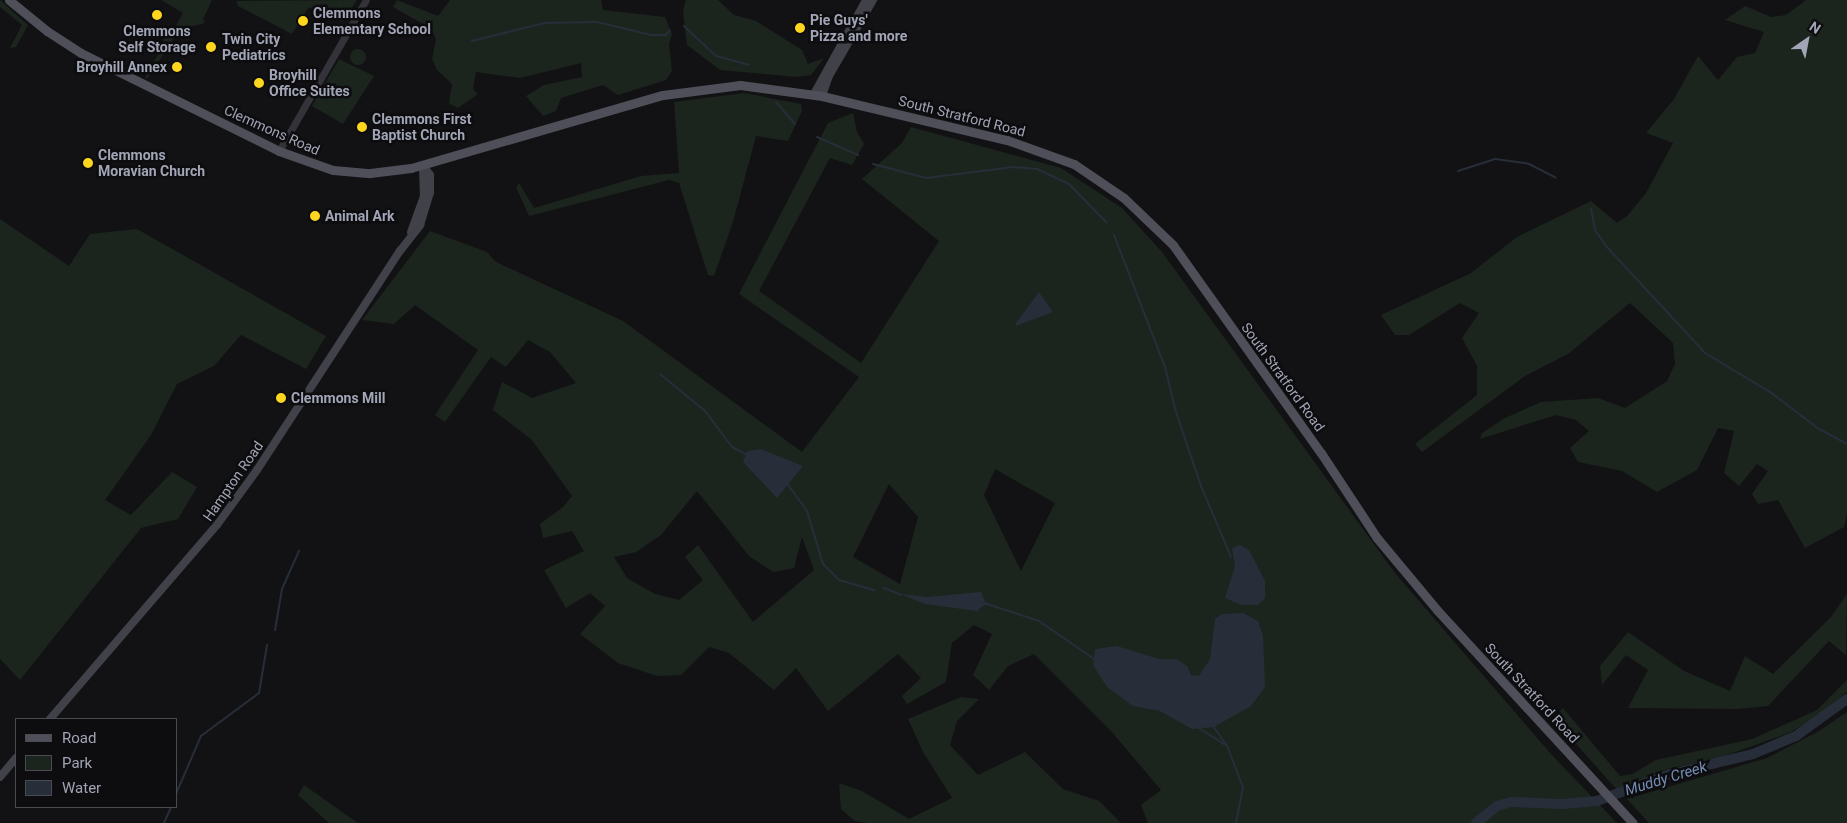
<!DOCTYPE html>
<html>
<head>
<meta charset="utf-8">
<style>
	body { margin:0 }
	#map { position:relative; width:1847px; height:823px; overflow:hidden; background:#121214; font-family:Roboto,sans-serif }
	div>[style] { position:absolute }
	.green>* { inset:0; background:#1c241e }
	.round { border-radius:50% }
	.water>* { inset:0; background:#272e39 }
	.stream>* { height:2px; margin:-1px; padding:0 1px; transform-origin:1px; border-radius:1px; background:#272e39 }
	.river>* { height:10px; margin:-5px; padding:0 5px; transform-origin:5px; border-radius:5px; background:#272e39 }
	.tertiary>* { height:7px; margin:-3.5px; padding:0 3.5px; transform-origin:3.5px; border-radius:3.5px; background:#333339 }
	.secondary>* { height:8px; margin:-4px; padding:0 4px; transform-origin:4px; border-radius:4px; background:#404149 }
	.primary>* { height:9px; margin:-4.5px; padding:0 4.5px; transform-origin:4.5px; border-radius:4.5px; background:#4e4f59 }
	.dots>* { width:14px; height:14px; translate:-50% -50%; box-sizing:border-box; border:2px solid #0d0d0f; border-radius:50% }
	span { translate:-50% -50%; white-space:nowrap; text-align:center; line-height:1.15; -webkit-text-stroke:5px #0d0d0f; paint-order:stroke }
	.poi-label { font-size:14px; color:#a2a5b6; font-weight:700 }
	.left { translate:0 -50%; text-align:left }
	.right { translate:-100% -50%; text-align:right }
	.street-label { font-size:14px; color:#a2a5b6 }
	.water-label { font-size:15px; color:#758db5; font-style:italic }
	.legend { position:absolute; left:15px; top:718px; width:162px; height:90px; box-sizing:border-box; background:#0d0d0f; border:1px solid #494a52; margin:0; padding:6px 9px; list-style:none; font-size:15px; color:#a2a5b6 }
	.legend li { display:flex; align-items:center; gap:10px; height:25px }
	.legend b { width:25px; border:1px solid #494a52 }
	.north { position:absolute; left:1782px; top:15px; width:50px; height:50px; -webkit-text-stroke:4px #0d0d0f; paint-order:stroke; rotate:33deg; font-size:14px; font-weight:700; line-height:20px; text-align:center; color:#a2a5b6 }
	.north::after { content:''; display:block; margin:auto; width:18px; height:22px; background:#a2a5b6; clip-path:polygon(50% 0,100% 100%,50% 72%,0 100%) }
</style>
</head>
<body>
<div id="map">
	<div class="green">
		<i style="clip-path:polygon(0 0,28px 25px,16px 47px,10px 48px,22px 25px,0 7px)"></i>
		<i style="clip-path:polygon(161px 0,212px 0,203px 19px,205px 23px,180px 29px,147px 79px,145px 77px,162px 48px,165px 35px,170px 36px,183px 13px)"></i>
		<i style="clip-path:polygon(357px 0,342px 22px,309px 7px,292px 34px,238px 6px,236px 1px)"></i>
		<i style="clip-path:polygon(397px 0,438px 16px,450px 0,601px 0,603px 10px,665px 17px,672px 34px,669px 44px,672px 71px,666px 80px,618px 95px,603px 85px,561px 98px,556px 111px,543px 116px,526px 96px,544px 85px,582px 77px,581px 63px,520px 78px,476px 72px,473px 89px,478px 94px,458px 108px,449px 103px,452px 84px,437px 70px,432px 59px,436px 40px,432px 29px,393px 7px)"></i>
		<i style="clip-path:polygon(686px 0,718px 0,734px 15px,756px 21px,802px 50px,808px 64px,824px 58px,811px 75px,796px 77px,720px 70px,687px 45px,683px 11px)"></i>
		<i style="clip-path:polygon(1806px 0,1847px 0,1847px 514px,1844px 527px,1805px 548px,1778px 500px,1758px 504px,1752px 494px,1768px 471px,1757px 464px,1739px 486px,1724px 473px,1734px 431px,1718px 428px,1697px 470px,1657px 492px,1622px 471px,1578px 462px,1570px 448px,1589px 431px,1576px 420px,1556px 415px,1480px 439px,1482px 433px,1505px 418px,1541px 402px,1598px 398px,1625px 408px,1667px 381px,1675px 364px,1673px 343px,1630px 303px,1568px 354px,1525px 376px,1422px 452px,1415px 444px,1477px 395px,1477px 366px,1462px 338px,1479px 313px,1460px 303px,1409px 335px,1395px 335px,1381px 315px,1471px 273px,1517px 237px,1591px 201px,1617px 223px,1627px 216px,1646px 193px,1673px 143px,1646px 133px,1674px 99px,1698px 56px,1718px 80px,1737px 57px,1755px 53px,1764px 32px,1725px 20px,1745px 6px,1771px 17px,1786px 15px)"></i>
		<i class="round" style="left:350px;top:49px;width:16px;height:16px"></i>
		<i style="clip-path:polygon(339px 59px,374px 76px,343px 124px,312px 106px)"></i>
		<i style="clip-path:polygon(744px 93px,801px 104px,802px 111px,788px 141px,756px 136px,733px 222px,714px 276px,708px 275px,679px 183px,669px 180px,529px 216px,516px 187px,519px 183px,534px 208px,641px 176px,679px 173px,674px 102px)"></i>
		<i style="clip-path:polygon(evenodd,853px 113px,857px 132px,864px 144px,852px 165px,830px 158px,759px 291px,861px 363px,939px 241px,862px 179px,902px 143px,911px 127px,1061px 168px,1122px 208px,1162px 252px,1395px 573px,1551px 754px,1617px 823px,1148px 823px,1141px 805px,1161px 790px,1111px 731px,1034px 654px,1008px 666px,989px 690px,973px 675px,992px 634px,974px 625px,952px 643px,946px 682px,907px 704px,902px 696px,921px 678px,898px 654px,828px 711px,796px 668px,774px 690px,729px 653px,709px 647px,681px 675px,657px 676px,618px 663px,580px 634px,605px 606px,590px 593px,566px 608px,544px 570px,584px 551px,572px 531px,543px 538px,540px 524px,563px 507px,572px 496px,532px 440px,493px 410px,502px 382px,532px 398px,576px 383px,550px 352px,528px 340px,506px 367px,491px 357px,445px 422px,435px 415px,478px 350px,415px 305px,394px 324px,362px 320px,430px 231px,487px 252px,496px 262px,623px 321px,802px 452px,859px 377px,739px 294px,828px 123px,853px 113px,995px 469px,1055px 503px,1021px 571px,984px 495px,995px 469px,853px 113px,889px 484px,918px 517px,900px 584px,853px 557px,889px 484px,853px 113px,697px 491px,749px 556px,773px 572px,794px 568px,802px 537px,814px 570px,753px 622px,698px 545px,685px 557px,703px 580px,679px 600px,655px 594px,627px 578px,614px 557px,636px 552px,661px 535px,697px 491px)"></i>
		<i style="clip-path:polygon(0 219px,69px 266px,90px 234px,137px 229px,326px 336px,306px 369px,241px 335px,214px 366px,177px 384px,151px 435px,105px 500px,131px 515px,172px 472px,197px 487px,178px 519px,141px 528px,20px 680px,0 659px)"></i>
		<i style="clip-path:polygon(1847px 594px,1846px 655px,1829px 641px,1768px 706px,1737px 709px,1628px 708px,1648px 670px,1626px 655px,1602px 685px,1600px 666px,1628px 632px,1684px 671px,1730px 691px,1745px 656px,1773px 674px,1831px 617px)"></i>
		<i style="clip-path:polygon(1847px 680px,1847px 692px,1818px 716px,1789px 733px,1724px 756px,1667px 769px,1617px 790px,1553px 718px,1563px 708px,1620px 776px,1632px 774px,1656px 760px,1752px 739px,1817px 710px)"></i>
		<i style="clip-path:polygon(961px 697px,979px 699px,957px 721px,950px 745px,978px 775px,1025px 752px,1063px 789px,1099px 801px,1121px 823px,868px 823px,855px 821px,841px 809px,839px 783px,862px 791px,909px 819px,952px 798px,923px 752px,908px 719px)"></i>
		<i style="clip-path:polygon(1847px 712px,1847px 823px,1649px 823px,1627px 799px,1767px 758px,1819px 731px)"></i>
		<i style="clip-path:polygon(304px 785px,358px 823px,329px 823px,298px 795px)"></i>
	</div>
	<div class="water">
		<i style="clip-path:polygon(1039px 292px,1053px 312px,1016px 326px,1016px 323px)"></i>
		<i style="clip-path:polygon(761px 449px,803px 466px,777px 498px,743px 462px,747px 451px)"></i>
		<i style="clip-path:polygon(1240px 545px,1249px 550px,1265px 581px,1265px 598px,1258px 605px,1241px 605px,1225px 598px,1235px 566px,1232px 548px)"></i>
		<i style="clip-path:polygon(981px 592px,986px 604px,977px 611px,925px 604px,900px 594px,927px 597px)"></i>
		<i style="clip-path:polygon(1243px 613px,1258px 621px,1263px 636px,1265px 687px,1251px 706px,1214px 727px,1192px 729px,1160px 711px,1133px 706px,1107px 687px,1093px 665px,1095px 649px,1117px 646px,1159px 659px,1176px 659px,1187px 666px,1191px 675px,1199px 676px,1210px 659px,1215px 619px,1222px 614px)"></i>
	</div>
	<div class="stream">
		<i style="left:684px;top:26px;width:44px;rotate:43.2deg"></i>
		<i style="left:716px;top:56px;width:34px;rotate:15deg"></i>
		<i style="left:472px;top:41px;width:75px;rotate:-13.9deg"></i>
		<i style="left:545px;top:23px;width:52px;rotate:-1.1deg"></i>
		<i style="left:597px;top:22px;width:56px;rotate:13.5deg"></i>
		<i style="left:651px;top:35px;width:15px"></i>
		<i style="left:666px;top:35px;width:6px;rotate:-51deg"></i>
		<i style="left:776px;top:102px;width:29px;rotate:49deg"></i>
		<i style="left:817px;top:137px;width:45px;rotate:23.7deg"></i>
		<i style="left:873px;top:164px;width:55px;rotate:14.8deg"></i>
		<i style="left:926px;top:178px;width:88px;rotate:-7.2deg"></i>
		<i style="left:1013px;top:167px;width:24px;rotate:5deg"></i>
		<i style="left:1037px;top:169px;width:35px;rotate:25deg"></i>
		<i style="left:1069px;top:184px;width:54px;rotate:45.7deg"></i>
		<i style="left:1458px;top:171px;width:39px;rotate:-18deg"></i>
		<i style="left:1495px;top:159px;width:34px;rotate:8deg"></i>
		<i style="left:1529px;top:164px;width:30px;rotate:27deg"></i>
		<i style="left:1591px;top:209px;width:21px;rotate:79deg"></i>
		<i style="left:1595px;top:230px;width:19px;rotate:55deg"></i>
		<i style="left:1606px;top:246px;width:146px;rotate:47.2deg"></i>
		<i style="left:1705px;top:353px;width:76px;rotate:31deg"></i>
		<i style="left:1770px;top:392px;width:61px;rotate:37.1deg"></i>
		<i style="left:1819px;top:429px;width:32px;rotate:28deg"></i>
		<i style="left:1114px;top:235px;width:142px;rotate:68.9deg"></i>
		<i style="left:1165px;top:367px;width:46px;rotate:76.3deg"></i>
		<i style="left:1176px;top:412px;width:78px;rotate:71.3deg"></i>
		<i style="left:1201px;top:486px;width:77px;rotate:67.1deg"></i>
		<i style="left:660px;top:374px;width:58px;rotate:39.4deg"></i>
		<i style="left:705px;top:411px;width:45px;rotate:53.1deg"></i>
		<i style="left:732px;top:447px;width:17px;rotate:28deg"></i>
		<i style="left:786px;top:482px;width:36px;rotate:54deg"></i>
		<i style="left:807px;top:511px;width:55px;rotate:73.2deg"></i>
		<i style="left:823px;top:564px;width:23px;rotate:45deg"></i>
		<i style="left:839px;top:580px;width:37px;rotate:16deg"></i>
		<i style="left:884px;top:588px;width:18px;rotate:22deg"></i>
		<i style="left:984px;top:603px;width:58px;rotate:18.1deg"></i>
		<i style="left:1039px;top:621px;width:67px;rotate:34.6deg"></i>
		<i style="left:275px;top:630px;width:42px;rotate:-80.3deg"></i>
		<i style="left:282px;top:589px;width:42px;rotate:-65.9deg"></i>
		<i style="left:1213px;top:726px;width:24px;rotate:55deg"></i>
		<i style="left:1227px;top:746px;width:44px;rotate:68.7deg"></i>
		<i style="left:1243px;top:787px;width:37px;rotate:101deg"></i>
		<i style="left:1199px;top:728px;width:30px;rotate:33deg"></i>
		<i style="left:176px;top:794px;width:63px;rotate:-66.7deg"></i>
		<i style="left:201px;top:736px;width:72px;rotate:-36.6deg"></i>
		<i style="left:259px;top:693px;width:49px;rotate:-80.5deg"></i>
		<i style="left:164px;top:823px;width:17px;rotate:-66deg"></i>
	</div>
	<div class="river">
		<i style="left:1476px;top:823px;width:27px;rotate:-39deg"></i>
		<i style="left:1497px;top:806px;width:15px;rotate:-16deg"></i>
		<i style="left:1511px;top:802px;width:52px;rotate:2.2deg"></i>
		<i style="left:1563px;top:804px;width:34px;rotate:-5deg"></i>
		<i style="left:1597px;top:801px;width:78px;rotate:-20.3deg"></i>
		<i style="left:1670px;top:774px;width:85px;rotate:-13.5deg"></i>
		<i style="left:1753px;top:754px;width:47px;rotate:-22.7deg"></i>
		<i style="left:1796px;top:736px;width:63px;rotate:-36deg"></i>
	</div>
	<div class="tertiary">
		<i style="left:279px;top:151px;width:174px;rotate:-60.1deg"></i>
	</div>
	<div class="secondary">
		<i style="left:814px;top:94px;width:107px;rotate:-61deg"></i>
		<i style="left:822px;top:96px;width:21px;rotate:-71deg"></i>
		<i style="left:829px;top:76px;width:88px;rotate:-59.9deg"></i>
		<i style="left:411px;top:232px;width:37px;rotate:-70deg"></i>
		<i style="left:424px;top:197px;width:31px;rotate:-92deg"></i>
		<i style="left:50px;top:719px;width:256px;rotate:-49.3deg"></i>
		<i style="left:217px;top:525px;width:68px;rotate:-54deg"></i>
		<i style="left:257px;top:470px;width:262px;rotate:-56.9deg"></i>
		<i style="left:400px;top:251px;width:33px;rotate:-52deg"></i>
		<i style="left:420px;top:225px;width:34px;rotate:-73deg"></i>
		<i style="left:430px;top:193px;width:18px;rotate:-90deg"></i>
		<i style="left:430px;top:175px;width:12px;rotate:-125deg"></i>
		<i style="left:0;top:777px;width:25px;rotate:-50deg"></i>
	</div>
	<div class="primary">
		<i style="left:9px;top:0;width:49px;rotate:39.2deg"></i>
		<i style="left:47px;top:31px;width:40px;rotate:32.9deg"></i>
		<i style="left:81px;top:53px;width:221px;rotate:26.3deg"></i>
		<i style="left:279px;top:151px;width:57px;rotate:19.4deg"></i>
		<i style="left:333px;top:170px;width:37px;rotate:5deg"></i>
		<i style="left:370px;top:173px;width:41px;rotate:-7deg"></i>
		<i style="left:411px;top:168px;width:262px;rotate:-16.2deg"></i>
		<i style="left:663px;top:95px;width:78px;rotate:-7.4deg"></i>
		<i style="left:740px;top:85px;width:83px;rotate:7.6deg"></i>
		<i style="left:822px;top:96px;width:190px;rotate:13.4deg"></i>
		<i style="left:1007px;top:140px;width:71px;rotate:19.7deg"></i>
		<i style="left:1074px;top:164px;width:60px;rotate:34.2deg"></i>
		<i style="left:1124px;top:198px;width:68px;rotate:43.8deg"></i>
		<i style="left:1173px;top:245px;width:255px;rotate:54.6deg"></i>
		<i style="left:1321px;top:453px;width:102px;rotate:56.6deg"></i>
		<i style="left:1377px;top:538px;width:94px;rotate:50.2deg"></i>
		<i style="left:1437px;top:610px;width:289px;rotate:47.4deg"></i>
	</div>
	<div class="dots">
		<i style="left:157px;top:15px;background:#ffd61f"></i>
		<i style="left:303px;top:21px;background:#ffd61f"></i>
		<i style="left:800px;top:28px;background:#ffd61f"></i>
		<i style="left:211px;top:47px;background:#ffd61f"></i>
		<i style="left:177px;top:67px;background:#ffd61f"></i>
		<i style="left:259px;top:83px;background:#ffd61f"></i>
		<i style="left:362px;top:127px;background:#ffd61f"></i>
		<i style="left:88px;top:163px;background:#ffd61f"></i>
		<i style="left:315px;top:216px;background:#ffd61f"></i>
		<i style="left:281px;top:398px;background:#ffd61f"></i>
	</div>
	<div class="poi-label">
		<span class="left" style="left:313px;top:21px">Clemmons<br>Elementary School</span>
		<span class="left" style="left:810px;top:28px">Pie Guys'<br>Pizza and more</span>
		<span style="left:157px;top:39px">Clemmons<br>Self Storage</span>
		<span class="left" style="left:222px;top:47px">Twin City<br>Pediatrics</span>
		<span class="right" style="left:167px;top:67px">Broyhill Annex</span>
		<span class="left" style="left:269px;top:83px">Broyhill<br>Office Suites</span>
		<span class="left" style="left:372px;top:127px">Clemmons First<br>Baptist Church</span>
		<span class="left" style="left:98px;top:163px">Clemmons<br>Moravian Church</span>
		<span class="left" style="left:325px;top:216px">Animal Ark</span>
		<span class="left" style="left:291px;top:398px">Clemmons Mill</span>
	</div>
	<div class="street-label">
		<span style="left:962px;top:116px;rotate:14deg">South Stratford Road</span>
		<span style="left:272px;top:130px;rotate:24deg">Clemmons Road</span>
		<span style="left:1283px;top:377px;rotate:54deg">South Stratford Road</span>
		<span style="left:233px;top:481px;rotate:-55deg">Hampton Road</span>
		<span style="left:1532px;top:693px;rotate:47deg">South Stratford Road</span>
	</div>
	<div class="water-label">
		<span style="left:1666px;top:779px;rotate:-17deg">Muddy Creek</span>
	</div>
	<ul class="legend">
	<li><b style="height:6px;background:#4e4f59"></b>Road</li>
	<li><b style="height:14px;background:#1c241e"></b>Park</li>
	<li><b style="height:14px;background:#272e39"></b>Water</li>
	</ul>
	<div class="north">N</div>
</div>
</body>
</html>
